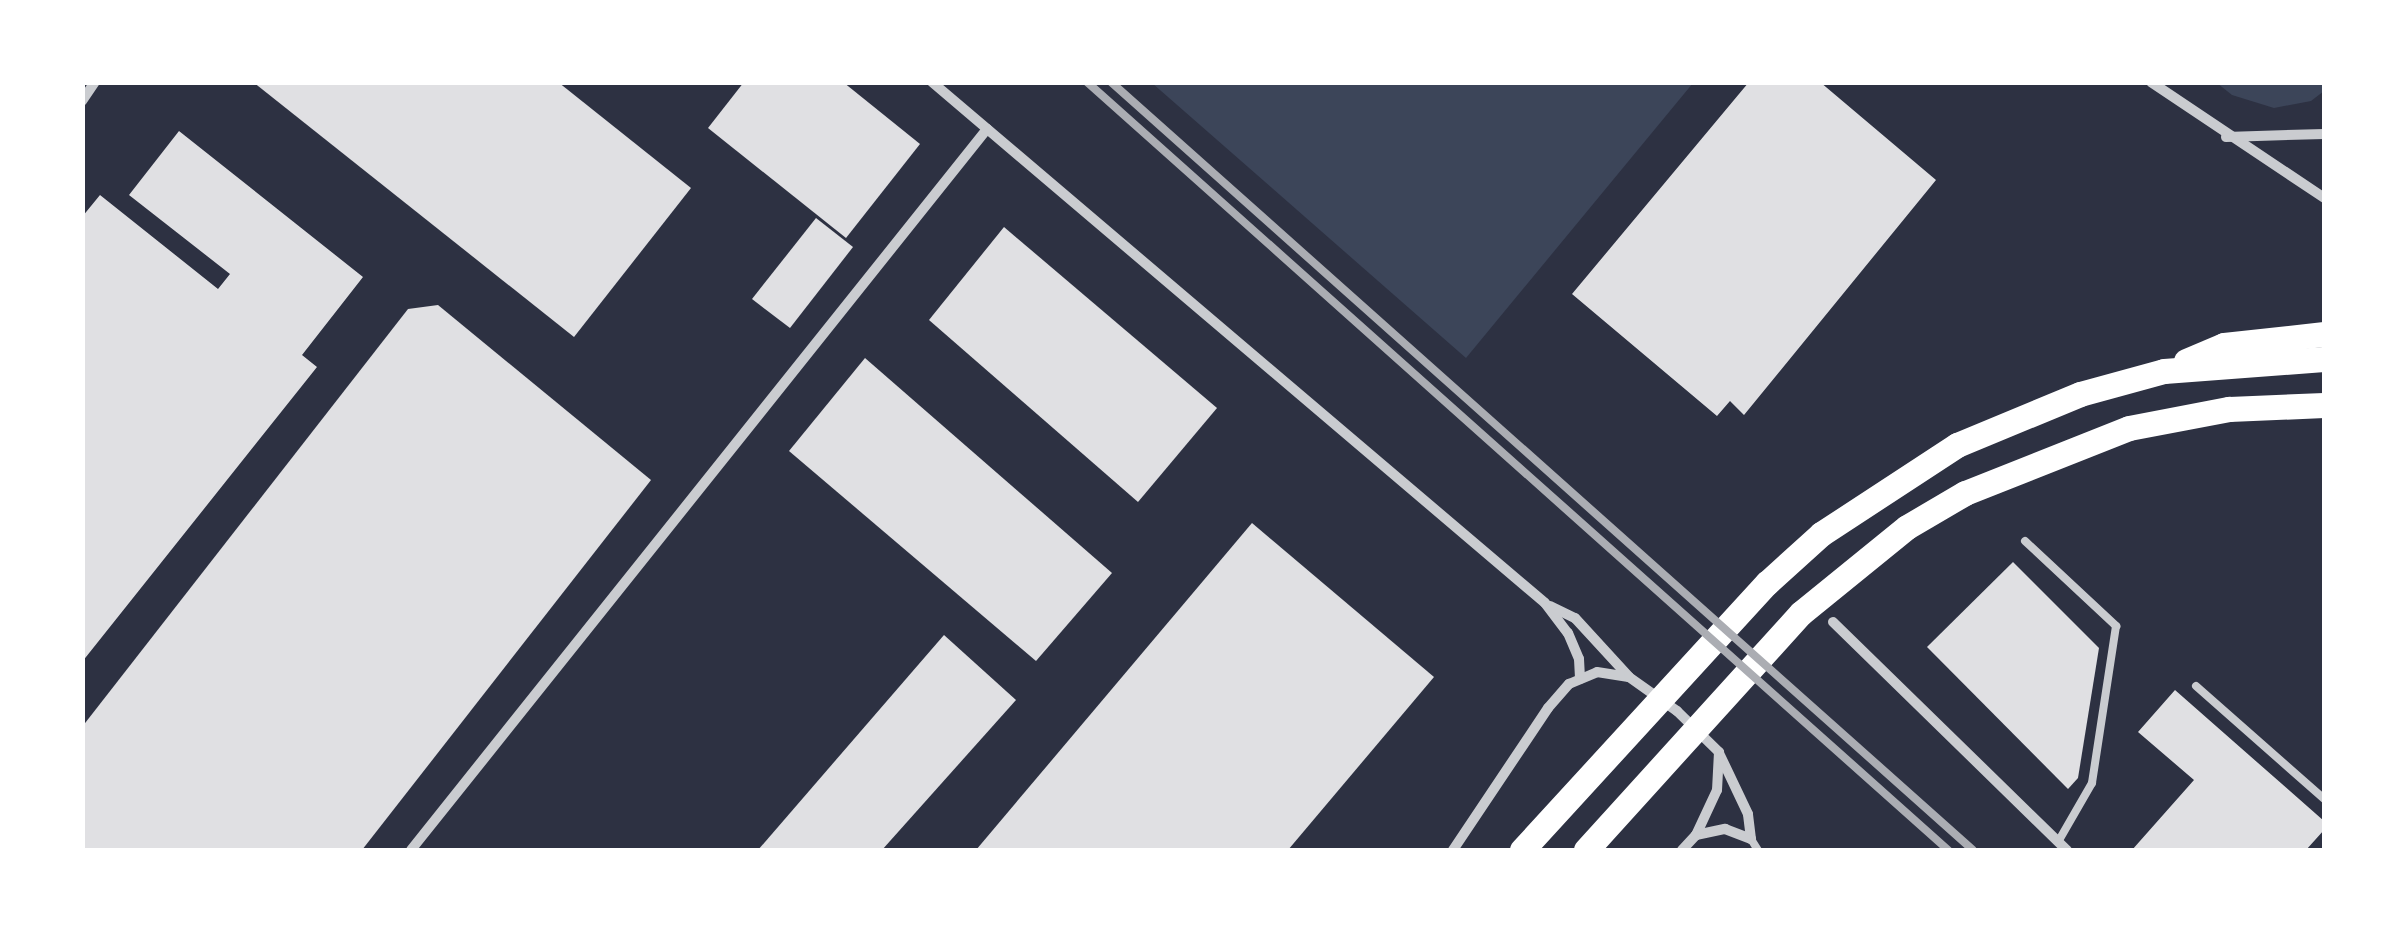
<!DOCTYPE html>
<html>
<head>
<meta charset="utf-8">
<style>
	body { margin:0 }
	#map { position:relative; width:2407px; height:933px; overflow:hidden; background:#2d3142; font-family:"Sofia Sans Condensed",sans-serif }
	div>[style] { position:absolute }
	.green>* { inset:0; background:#3c4559 }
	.building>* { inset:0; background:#e0e0e3 }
	.service>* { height:8px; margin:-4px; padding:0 4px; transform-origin:4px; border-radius:4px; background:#caccd0 }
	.minor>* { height:10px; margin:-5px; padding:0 5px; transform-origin:5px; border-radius:5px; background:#caccd0 }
	.trunk>* { height:25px; margin:-12.5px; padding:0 12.5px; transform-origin:12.5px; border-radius:12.5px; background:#fff }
	.rail>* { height:8px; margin:-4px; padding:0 4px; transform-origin:4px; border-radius:4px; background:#abadb3 }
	span { translate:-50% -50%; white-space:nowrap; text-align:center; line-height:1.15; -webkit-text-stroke:8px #fff; paint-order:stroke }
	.frame { position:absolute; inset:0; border:85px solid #fff; pointer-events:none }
</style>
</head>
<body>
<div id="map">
	<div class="green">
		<i style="clip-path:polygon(1152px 83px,1693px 83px,1466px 358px)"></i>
		<i style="clip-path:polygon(2217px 83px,2324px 83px,2324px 91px,2311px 101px,2274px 108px,2232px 95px)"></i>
	</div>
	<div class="building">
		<i style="clip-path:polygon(253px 82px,558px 82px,691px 188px,574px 337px)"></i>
		<i style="clip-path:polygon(744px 82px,843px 82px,920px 144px,846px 238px,708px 128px)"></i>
		<i style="clip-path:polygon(1749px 82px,1820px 82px,1936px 180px,1744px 415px,1730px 401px,1717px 416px,1572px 294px)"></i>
		<i style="clip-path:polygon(179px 131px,363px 277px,302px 355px,317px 367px,82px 662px,82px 217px,100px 195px,218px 289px,230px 274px,129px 195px)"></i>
		<i style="clip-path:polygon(816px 218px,853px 247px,790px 328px,752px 299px)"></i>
		<i style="clip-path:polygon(1004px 227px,1217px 408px,1138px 502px,929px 320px)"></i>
		<i style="clip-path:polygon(438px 305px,651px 480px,362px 850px,82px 850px,82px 727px,408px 309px)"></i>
		<i style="clip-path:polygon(865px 358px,1112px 573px,1036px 661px,789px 451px)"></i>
		<i style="clip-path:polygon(1252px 523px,1434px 677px,1288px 850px,976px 850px)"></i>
		<i style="clip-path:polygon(2013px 562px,2099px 648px,2078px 778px,2068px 789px,1927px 647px)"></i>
		<i style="clip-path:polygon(944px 635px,1016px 700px,882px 850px,758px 850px)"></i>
		<i style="clip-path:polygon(2175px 690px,2324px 821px,2324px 830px,2306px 850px,2132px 850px,2194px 780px,2138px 732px)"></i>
	</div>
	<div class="service">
		<i style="left:2025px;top:541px;width:125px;rotate:43deg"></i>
		<i style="left:2116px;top:626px;width:159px;rotate:98.7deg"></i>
		<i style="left:2092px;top:783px;width:68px;rotate:120deg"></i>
		<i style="left:2196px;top:686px;width:171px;rotate:41.4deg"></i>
		<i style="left:1751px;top:839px;width:13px;rotate:58deg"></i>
	</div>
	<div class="minor">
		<i style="left:932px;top:82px;width:804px;rotate:40.36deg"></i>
		<i style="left:1545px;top:603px;width:38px;rotate:53deg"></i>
		<i style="left:1568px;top:633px;width:28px;rotate:67deg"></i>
		<i style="left:1579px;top:659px;width:20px;rotate:87deg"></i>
		<i style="left:2151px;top:82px;width:208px;rotate:33.8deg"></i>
		<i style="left:82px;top:101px;width:23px;rotate:-56deg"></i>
		<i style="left:2226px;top:137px;width:98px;rotate:-1.8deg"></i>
		<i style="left:1550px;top:606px;width:28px;rotate:26deg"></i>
		<i style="left:1575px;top:618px;width:80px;rotate:47.5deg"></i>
		<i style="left:1833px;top:622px;width:327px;rotate:44.3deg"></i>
		<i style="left:1696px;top:835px;width:30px;rotate:-12deg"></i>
		<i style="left:1725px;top:829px;width:28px;rotate:21deg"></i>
		<i style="left:1751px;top:839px;width:25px;rotate:-97deg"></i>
		<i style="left:1748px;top:814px;width:65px;rotate:-115.4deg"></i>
		<i style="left:411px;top:850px;width:923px;rotate:-51.38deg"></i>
		<i style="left:1453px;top:850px;width:171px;rotate:-56.2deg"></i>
		<i style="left:1548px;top:708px;width:32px;rotate:-49deg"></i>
		<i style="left:1569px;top:684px;width:30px;rotate:-23deg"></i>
		<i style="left:1597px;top:672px;width:32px;rotate:9deg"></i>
		<i style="left:1629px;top:677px;width:59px;rotate:35.3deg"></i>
		<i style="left:1677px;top:711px;width:59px;rotate:44.3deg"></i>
		<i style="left:1719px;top:752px;width:38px;rotate:93deg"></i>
		<i style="left:1717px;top:790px;width:50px;rotate:115deg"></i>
		<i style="left:1696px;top:835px;width:21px;rotate:133deg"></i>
	</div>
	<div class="trunk">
		<i style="left:2186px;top:361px;width:41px;rotate:-22.8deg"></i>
		<i style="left:2224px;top:345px;width:101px;rotate:-6.3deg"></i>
		<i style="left:1522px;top:850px;width:362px;rotate:-47.5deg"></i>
		<i style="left:1767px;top:583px;width:73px;rotate:-42.2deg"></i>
		<i style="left:1821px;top:534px;width:163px;rotate:-33.2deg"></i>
		<i style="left:1957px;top:445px;width:133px;rotate:-22.5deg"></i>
		<i style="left:2080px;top:394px;width:87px;rotate:-15.3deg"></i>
		<i style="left:2164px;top:371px;width:160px;rotate:-4.3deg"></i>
		<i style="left:1586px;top:850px;width:320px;rotate:-47.8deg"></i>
		<i style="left:1801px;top:613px;width:136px;rotate:-39.1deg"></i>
		<i style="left:1907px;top:527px;width:67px;rotate:-30.4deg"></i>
		<i style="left:1965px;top:493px;width:176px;rotate:-21.6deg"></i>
		<i style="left:2129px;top:428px;width:102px;rotate:-10.8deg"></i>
		<i style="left:2229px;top:409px;width:95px;rotate:-2.4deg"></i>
	</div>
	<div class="rail">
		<i style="left:1087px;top:82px;width:1154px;rotate:41.73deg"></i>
		<i style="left:1111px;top:82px;width:1154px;rotate:41.7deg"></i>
	</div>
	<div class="frame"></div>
</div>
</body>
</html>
